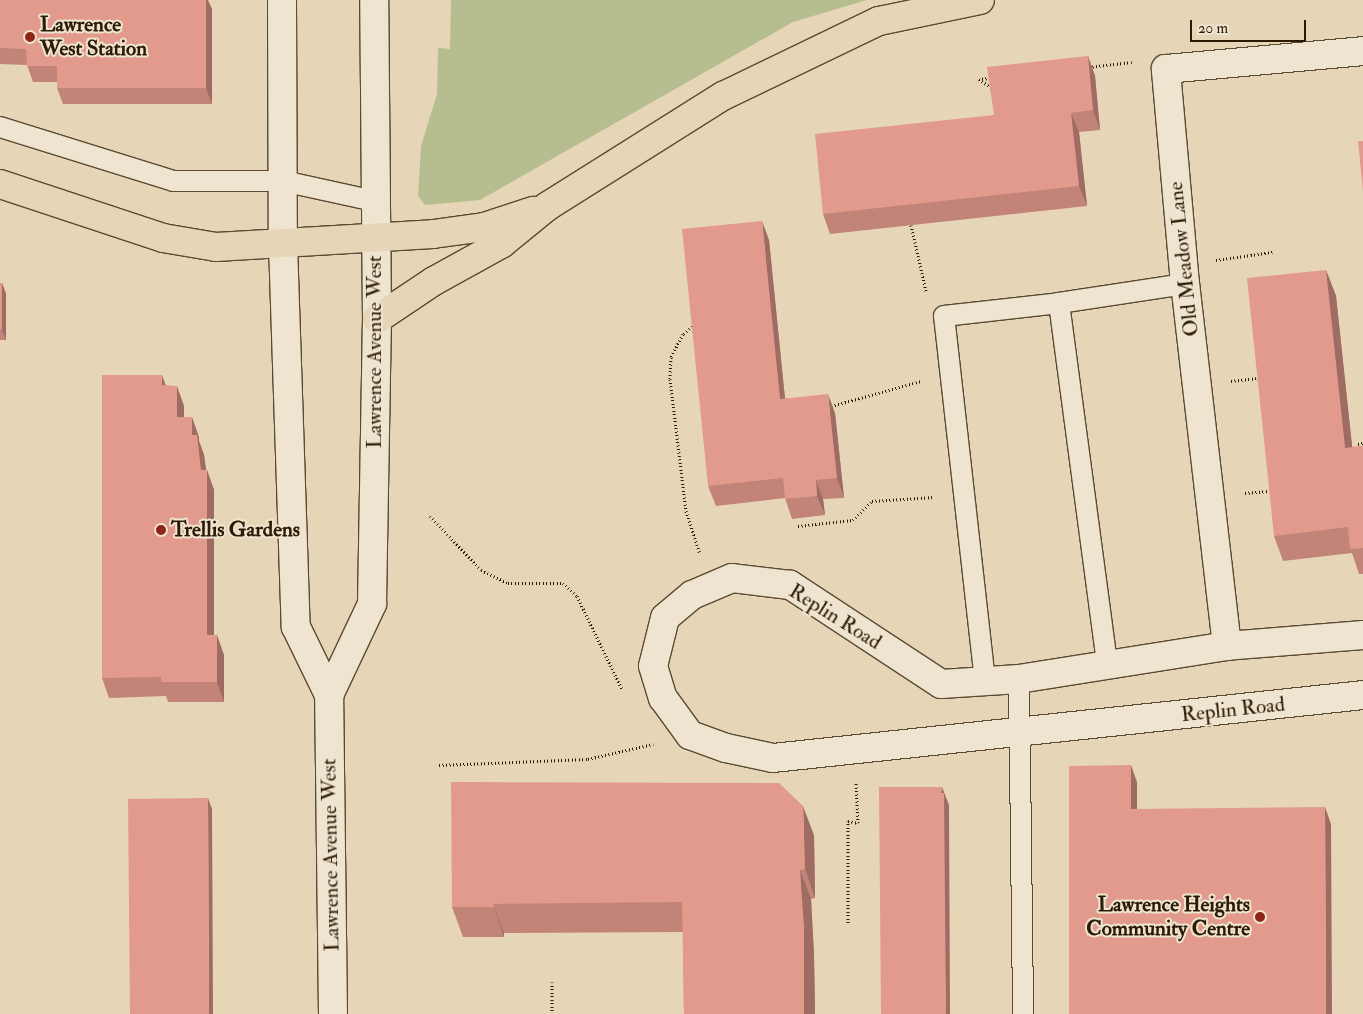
<!DOCTYPE html>
<html>
<head>
<meta charset="utf-8">
<style>
	body { margin:0 }
	#map { position:relative; width:1363px; height:1014px; overflow:hidden; background:#e7d5b7; font-family:"IM FELL Double Pica",serif }
	div>[style] { position:absolute }
	.green>* { inset:0; background:#b6bd8e }
	.path>* { height:3px; margin-top:-1.5px; transform-origin:0; background:repeating-linear-gradient(90deg,#2b1b04 0 1px,transparent 0 3.5px) }
	.roads { filter:drop-shadow(1px 0 #5a4a31) drop-shadow(-1px 0 #5a4a31) drop-shadow(0 1px #5a4a31) drop-shadow(0 -1px #5a4a31) }
	.service>* { height:20px; margin:-10px; padding:0 10px; transform-origin:10px; border-radius:10px; background:#efe4d0 }
	.minor>* { height:28px; margin:-14px; padding:0 14px; transform-origin:14px; border-radius:14px; background:#efe4d0 }
	.secondary>* { height:28px; margin:-14px; padding:0 14px; transform-origin:14px; border-radius:14px; background:#efe4d0 }
	.motorway>* { height:28px; margin:-14px; padding:0 14px; transform-origin:14px; border-radius:14px; background:#e7d5b7 }
	.wall>* { inset:0; background:#c28478 }
	.shaded-wall>* { inset:0; background:#9e6c62 }
	.building>* { inset:0; background:#e29a8c }
	.dots>* { width:14px; height:14px; translate:-50% -50%; box-sizing:border-box; border:2px solid #efe4d0; border-radius:50% }
	span { translate:-50% -50%; white-space:nowrap; text-align:center; line-height:1.15; -webkit-text-stroke:4px #efe4d0; paint-order:stroke }
	.poi-label { font-size:21px; color:#2b1b04; font-weight:700 }
	.left { translate:0 -50%; text-align:left }
	.right { translate:-100% -50%; text-align:right }
	.street-label { font-size:21px; color:#2b1b04 }
	.scale { position:absolute; left:1190px; top:20px; width:116px; height:22px; box-sizing:border-box; border:2px solid #2b1b04; border-top:0; padding-left:6px; font-size:15px; line-height:18px; white-space:nowrap; color:#2b1b04; -webkit-text-stroke:4px #efe4d0; paint-order:stroke }
</style>
</head>
<body>
<div id="map">
	<div class="green">
		<i style="clip-path:polygon(451px 0,867px 0,793px 22px,480px 200px,425px 205px,418px 196px,421px 146px,437px 94px,438px 48px,450px 49px)"></i>
	</div>
	<div class="path">
		<i style="left:1089px;top:67px;width:43px;rotate:-6.6deg"></i>
		<i style="left:990px;top:78px;width:11px;rotate:175deg"></i>
		<i style="left:979px;top:79px;width:16px;rotate:35deg"></i>
		<i style="left:911px;top:225px;width:68px;rotate:77.2deg"></i>
		<i style="left:1216px;top:260px;width:57px;rotate:-8.1deg"></i>
		<i style="left:695px;top:324px;width:16px;rotate:140deg"></i>
		<i style="left:683px;top:334px;width:26px;rotate:118deg"></i>
		<i style="left:671px;top:357px;width:22px;rotate:93deg"></i>
		<i style="left:670px;top:379px;width:133px;rotate:83.1deg"></i>
		<i style="left:686px;top:511px;width:45px;rotate:72deg"></i>
		<i style="left:1231px;top:381px;width:28px;rotate:-6deg"></i>
		<i style="left:828px;top:407px;width:97px;rotate:-15.6deg"></i>
		<i style="left:1358px;top:444px;width:5px;rotate:-11deg"></i>
		<i style="left:1245px;top:493px;width:24px;rotate:-5deg"></i>
		<i style="left:430px;top:516px;width:74px;rotate:46.6deg"></i>
		<i style="left:481px;top:570px;width:30px;rotate:26deg"></i>
		<i style="left:508px;top:583px;width:55px"></i>
		<i style="left:563px;top:583px;width:19px;rotate:43deg"></i>
		<i style="left:577px;top:596px;width:103px;rotate:64.2deg"></i>
		<i style="left:798px;top:526px;width:55px;rotate:-6.2deg"></i>
		<i style="left:853px;top:520px;width:27px;rotate:-45deg"></i>
		<i style="left:872px;top:501px;width:62px;rotate:-3.7deg"></i>
		<i style="left:439px;top:765px;width:149px;rotate:-2.3deg"></i>
		<i style="left:588px;top:759px;width:67px;rotate:-13deg"></i>
		<i style="left:848px;top:923px;width:102px;rotate:-90deg"></i>
		<i style="left:848px;top:821px;width:10px;rotate:11deg"></i>
		<i style="left:858px;top:823px;width:40px;rotate:-92.9deg"></i>
		<i style="left:552px;top:1014px;width:32px;rotate:-90deg"></i>
	</div>
	<div class="roads">
		<div class="service">
			<i style="left:0;top:127px;width:181px;rotate:17.3deg"></i>
			<i style="left:173px;top:181px;width:110px"></i>
			<i style="left:283px;top:181px;width:94px;rotate:12.3deg"></i>
			<i style="left:1059px;top:303px;width:365px;rotate:82.4deg"></i>
			<i style="left:1019px;top:679px;width:335px;rotate:89.3deg"></i>
			<i style="left:985px;top:681px;width:367px;rotate:-96.4deg"></i>
			<i style="left:944px;top:316px;width:116px;rotate:-6.4deg"></i>
			<i style="left:1059px;top:303px;width:127px;rotate:-8.6deg"></i>
		</div>
		<div class="minor">
			<i style="left:1363px;top:635px;width:136px;rotate:175.4deg"></i>
			<i style="left:1227px;top:646px;width:211px;rotate:171deg"></i>
			<i style="left:1019px;top:679px;width:78px;rotate:176.3deg"></i>
			<i style="left:941px;top:684px;width:181px;rotate:-146.7deg"></i>
			<i style="left:790px;top:585px;width:58px;rotate:-173.1deg"></i>
			<i style="left:732px;top:578px;width:43px;rotate:157deg"></i>
			<i style="left:692px;top:595px;width:35px;rotate:140deg"></i>
			<i style="left:665px;top:618px;width:49px;rotate:104deg"></i>
			<i style="left:653px;top:666px;width:34px;rotate:73deg"></i>
			<i style="left:663px;top:698px;width:46px;rotate:53.9deg"></i>
			<i style="left:690px;top:735px;width:38px;rotate:20deg"></i>
			<i style="left:726px;top:748px;width:48px;rotate:12deg"></i>
			<i style="left:773px;top:758px;width:593px;rotate:-6.09deg"></i>
			<i style="left:1227px;top:646px;width:364px;rotate:-96.6deg"></i>
			<i style="left:1185px;top:284px;width:216px;rotate:-95.1deg"></i>
			<i style="left:1166px;top:69px;width:198px;rotate:-5.2deg"></i>
		</div>
		<div class="secondary">
			<i style="left:282px;top:0;width:244px;rotate:89.8deg"></i>
			<i style="left:283px;top:244px;width:383px;rotate:88.1deg"></i>
			<i style="left:296px;top:627px;width:76px;rotate:64.1deg"></i>
			<i style="left:333px;top:1014px;width:319px;rotate:-90.7deg"></i>
			<i style="left:329px;top:695px;width:101px;rotate:-64.7deg"></i>
			<i style="left:372px;top:604px;width:285px;rotate:-89deg"></i>
			<i style="left:377px;top:319px;width:319px;rotate:-90.5deg"></i>
		</div>
		<div class="motorway">
			<i style="left:0;top:184px;width:172px;rotate:18.3deg"></i>
			<i style="left:163px;top:238px;width:54px;rotate:9.6deg"></i>
			<i style="left:216px;top:247px;width:217px;rotate:-3.4deg"></i>
			<i style="left:433px;top:234px;width:51px;rotate:-7.8deg"></i>
			<i style="left:484px;top:227px;width:52px;rotate:-18.1deg"></i>
			<i style="left:377px;top:319px;width:69px;rotate:-33.7deg"></i>
			<i style="left:434px;top:281px;width:77px;rotate:-28.9deg"></i>
			<i style="left:501px;top:244px;width:60px;rotate:-39deg"></i>
			<i style="left:548px;top:206px;width:207px;rotate:-32.2deg"></i>
			<i style="left:723px;top:96px;width:173px;rotate:-25.7deg"></i>
			<i style="left:879px;top:21px;width:103px;rotate:-11.7deg"></i>
		</div>
	</div>
	<div class="wall">
		<i style="clip-path:polygon(0 0,212px 9px,212px 104px,63px 104px,57px 88px,57px 82px,33px 82px,27px 65px,0 64px)"></i>
		<i style="clip-path:polygon(1088px 56px,1095px 76px,1100px 130px,1079px 132px,1087px 206px,830px 234px,823px 214px,994px 115px)"></i>
		<i style="clip-path:polygon(769px 240px,785px 398px,835px 413px,844px 498px,823px 499px,825px 515px,792px 519px,785px 498px,716px 506px,708px 486px)"></i>
		<i style="clip-path:polygon(1326px 270px,1336px 296px,1352px 447px,1363px 446px,1363px 574px,1359px 574px,1352px 553px,1283px 561px,1274px 536px)"></i>
		<i style="clip-path:polygon(0 283px,2px 283px,6px 294px,6px 340px,0 340px)"></i>
		<i style="clip-path:polygon(166px 386px,184px 406px,184px 417px,199px 437px,199px 441px,204px 455px,206px 470px,207px 470px,214px 490px,214px 635px,224px 655px,224px 702px,168px 702px,166px 696px,109px 698px,102px 678px)"></i>
		<i style="clip-path:polygon(814px 835px,815px 898px,811px 899px,814px 955px,815px 1014px,684px 1014px,683px 932px,504px 933px,504px 937px,463px 937px,452px 907px)"></i>
	</div>
	<div class="shaded-wall">
		<i style="clip-path:polygon(206px 0,208px 0,212px 9px,212px 104px,206px 88px)"></i>
		<i style="clip-path:polygon(1088px 56px,1095px 76px,1100px 130px,1093px 110px)"></i>
		<i style="clip-path:polygon(1071px 113px,1079px 132px,1087px 206px,1079px 186px)"></i>
		<i style="clip-path:polygon(762px 221px,769px 240px,787px 419px,780px 399px)"></i>
		<i style="clip-path:polygon(1326px 270px,1336px 296px,1355px 473px,1345px 448px)"></i>
		<i style="clip-path:polygon(2px 283px,6px 294px,6px 340px,2px 329px)"></i>
		<i style="clip-path:polygon(162px 375px,169px 395px,162px 385px)"></i>
		<i style="clip-path:polygon(177px 386px,184px 406px,184px 437px,177px 417px)"></i>
		<i style="clip-path:polygon(828px 394px,835px 413px,844px 498px,837px 478px)"></i>
		<i style="clip-path:polygon(192px 417px,199px 437px,199px 441px,204px 455px,207px 476px,207px 470px,214px 490px,214px 655px,207px 635px,201px 470px,192px 435px)"></i>
		<i style="clip-path:polygon(816px 480px,823px 499px,825px 515px,817px 496px)"></i>
		<i style="clip-path:polygon(217px 635px,224px 655px,224px 702px,217px 682px)"></i>
		<i style="clip-path:polygon(1131px 765px,1137px 782px,1137px 826px,1131px 809px)"></i>
		<i style="clip-path:polygon(942px 787px,949px 805px,950px 1014px,946px 1014px,941px 793px)"></i>
		<i style="clip-path:polygon(208px 798px,212px 809px,213px 1014px,209px 1014px)"></i>
		<i style="clip-path:polygon(803px 806px,814px 835px,815px 898px,805px 869px)"></i>
		<i style="clip-path:polygon(1325px 807px,1331px 824px,1332px 1014px,1326px 1014px)"></i>
		<i style="clip-path:polygon(800px 870px,811px 899px,814px 955px,815px 1014px,804px 1014px)"></i>
		<i style="clip-path:polygon(493px 904px,504px 933px,504px 937px)"></i>
	</div>
	<div class="building">
		<i style="clip-path:polygon(0 0,206px 0,206px 88px,57px 88px,57px 66px,27px 66px,26px 49px,0 48px)"></i>
		<i style="clip-path:polygon(1088px 56px,1093px 110px,1071px 113px,1079px 186px,823px 214px,815px 134px,994px 115px,987px 67px)"></i>
		<i style="clip-path:polygon(1358px 141px,1363px 141px,1363px 191px)"></i>
		<i style="clip-path:polygon(762px 221px,780px 399px,828px 394px,837px 478px,816px 480px,817px 496px,785px 499px,783px 478px,708px 486px,682px 229px)"></i>
		<i style="clip-path:polygon(1326px 270px,1345px 448px,1363px 446px,1363px 548px,1350px 549px,1348px 527px,1274px 536px,1247px 278px)"></i>
		<i style="clip-path:polygon(0 283px,2px 283px,2px 329px,0 329px)"></i>
		<i style="clip-path:polygon(102px 375px,162px 375px,162px 385px,177px 386px,177px 417px,192px 417px,192px 435px,197px 435px,201px 470px,207px 470px,207px 635px,217px 635px,217px 682px,161px 682px,161px 677px,102px 678px)"></i>
		<i style="clip-path:polygon(1131px 765px,1131px 809px,1325px 807px,1326px 1014px,1069px 1014px,1069px 766px)"></i>
		<i style="clip-path:polygon(451px 782px,779px 783px,803px 806px,805px 869px,800px 870px,804px 926px,804px 1014px,684px 1014px,682px 902px,493px 904px,494px 907px,452px 907px)"></i>
		<i style="clip-path:polygon(879px 787px,942px 787px,941px 793px,944px 793px,946px 1014px,881px 1014px)"></i>
		<i style="clip-path:polygon(208px 798px,209px 1014px,130px 1014px,128px 799px)"></i>
	</div>
	<div class="dots">
		<i style="left:30px;top:37px;background:#8f2418"></i>
		<i style="left:161px;top:530px;background:#8f2418"></i>
		<i style="left:1260px;top:917px;background:#8f2418"></i>
	</div>
	<div class="poi-label">
		<span class="left" style="left:40px;top:37px">Lawrence<br>West Station</span>
		<span class="left" style="left:171px;top:530px">Trellis Gardens</span>
		<span class="right" style="left:1250px;top:917px">Lawrence Heights<br>Community Centre</span>
	</div>
	<div class="street-label">
		<span style="left:1184px;top:259px;rotate:-96deg">Old Meadow Lane</span>
		<span style="left:375px;top:352px;rotate:-90deg">Lawrence Avenue West</span>
		<span style="left:835px;top:617px;rotate:32deg">Replin Road</span>
		<span style="left:1233px;top:710px;rotate:-6deg">Replin Road</span>
		<span style="left:331px;top:855px;rotate:-91deg">Lawrence Avenue West</span>
	</div>
	<div class="scale">20 m</div>
</div>
</body>
</html>
